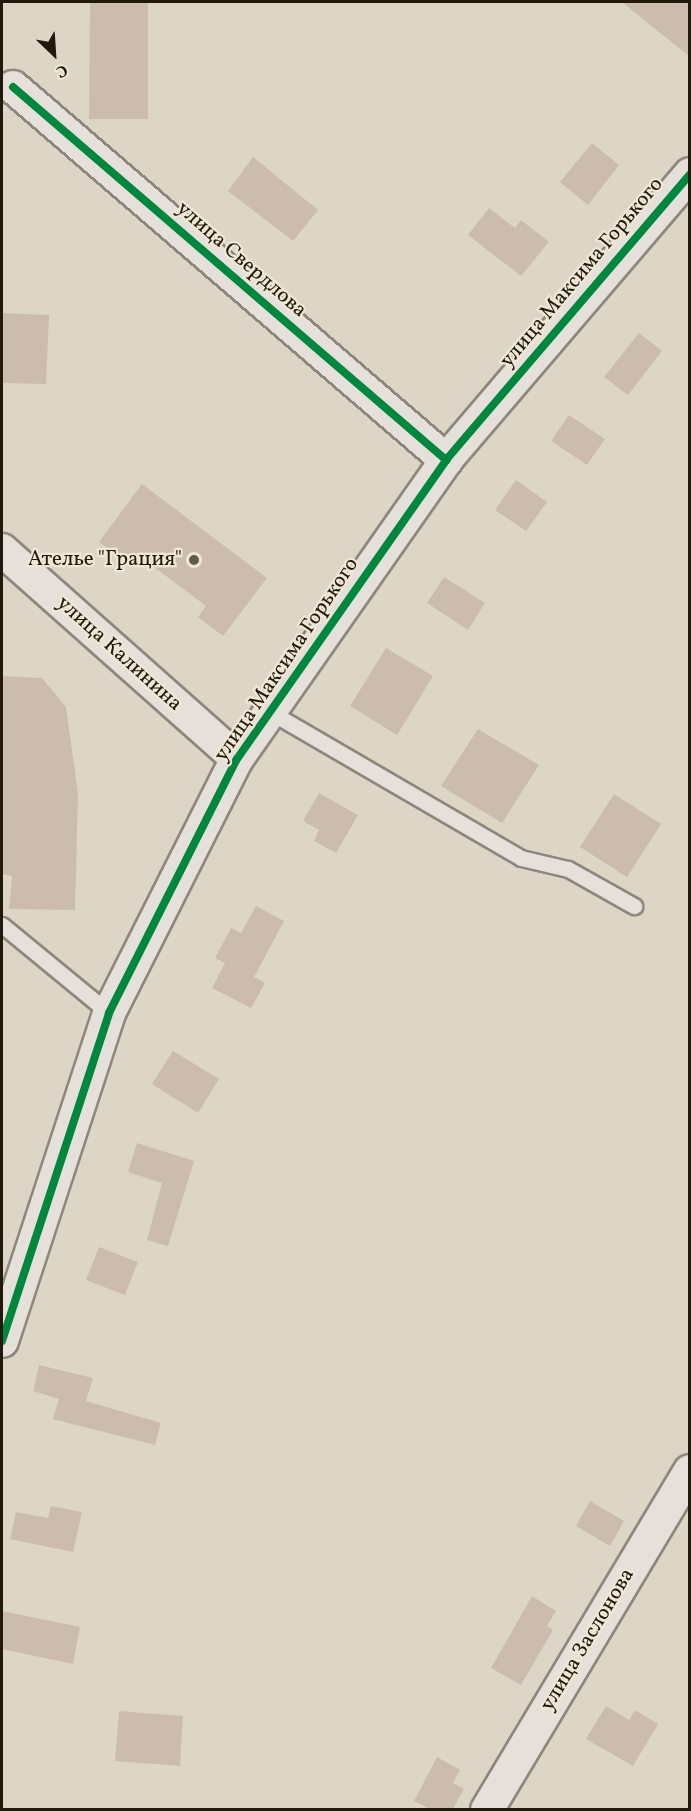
<!DOCTYPE html>
<html>
<head>
<meta charset="utf-8">
<style>
	body { margin:0 }
	#map { position:relative; width:691px; height:1811px; overflow:hidden; background:#ddd6c7; font-family:Vollkorn,serif }
	div>[style] { position:absolute }
	.building>* { inset:0; background:#ccbcae }
	.roads { filter:drop-shadow(2px 0 #8d877d) drop-shadow(-2px 0 #8d877d) drop-shadow(0 2px #8d877d) drop-shadow(0 -2px #8d877d) }
	.service>* { height:15px; margin:-7.5px; padding:0 7.5px; transform-origin:7.5px; border-radius:7.5px; background:#e5e1da }
	.minor>* { height:32px; margin:-16px; padding:0 16px; transform-origin:16px; border-radius:16px; background:#e5e1da }
	.cycleway>* { height:8px; margin:-4px; padding:0 4px; transform-origin:4px; border-radius:4px; background:#00873e }
	.dots>* { width:16px; height:16px; translate:-50% -50%; box-sizing:border-box; border:3px solid #eee7d5; border-radius:50% }
	span { translate:-50% -50%; white-space:nowrap; text-align:center; line-height:1.15; -webkit-text-stroke:4.5px #eee7d5; paint-order:stroke }
	.street-label { font-size:21px; color:#22180c }
	.poi-label { font-size:21px; color:#22180c }
	.right { translate:-100% -50%; text-align:right }
	.frame { position:absolute; inset:0; border:3px solid #22180c; pointer-events:none }
	.north { position:absolute; left:24px; top:24px; width:60px; height:60px; -webkit-text-stroke:4px #eee7d5; paint-order:stroke; rotate:155deg; font-size:16px; font-weight:700; line-height:24px; text-align:center; color:#22180c }
	.north::after { content:''; display:block; margin:auto; width:21px; height:27px; background:#22180c; clip-path:polygon(50% 0,100% 100%,50% 72%,0 100%) }
</style>
</head>
<body>
<div id="map">
	<div class="building">
		<i style="clip-path:polygon(90px 2px,148px 2px,148px 119px,89px 119px)"></i>
		<i style="clip-path:polygon(622px 2px,690px 2px,690px 57px)"></i>
		<i style="clip-path:polygon(592px 143px,619px 165px,588px 205px,560px 182px)"></i>
		<i style="clip-path:polygon(253px 157px,318px 210px,293px 241px,228px 191px)"></i>
		<i style="clip-path:polygon(489px 208px,515px 228px,521px 220px,549px 242px,521px 276px,468px 235px)"></i>
		<i style="clip-path:polygon(2px 313px,49px 315px,46px 384px,2px 383px)"></i>
		<i style="clip-path:polygon(639px 333px,662px 351px,628px 395px,604px 377px)"></i>
		<i style="clip-path:polygon(569px 415px,605px 439px,587px 465px,551px 441px)"></i>
		<i style="clip-path:polygon(516px 480px,547px 502px,526px 531px,495px 510px)"></i>
		<i style="clip-path:polygon(142px 484px,267px 578px,223px 636px,198px 617px,206px 606px,138px 555px,131px 565px,99px 542px)"></i>
		<i style="clip-path:polygon(444px 577px,485px 603px,468px 630px,427px 603px)"></i>
		<i style="clip-path:polygon(386px 648px,433px 676px,397px 735px,350px 706px)"></i>
		<i style="clip-path:polygon(2px 676px,42px 678px,66px 707px,78px 794px,75px 910px,9px 909px,12px 876px,2px 874px)"></i>
		<i style="clip-path:polygon(478px 729px,539px 765px,502px 823px,441px 786px)"></i>
		<i style="clip-path:polygon(319px 793px,358px 815px,336px 853px,314px 841px,319px 830px,303px 821px)"></i>
		<i style="clip-path:polygon(614px 794px,661px 824px,627px 877px,580px 847px)"></i>
		<i style="clip-path:polygon(256px 906px,284px 921px,254px 977px,265px 983px,251px 1008px,212px 988px,225px 963px,215px 958px,231px 928px,241px 933px)"></i>
		<i style="clip-path:polygon(173px 1051px,219px 1079px,198px 1113px,152px 1084px)"></i>
		<i style="clip-path:polygon(137px 1143px,194px 1161px,168px 1246px,147px 1240px,162px 1183px,128px 1172px)"></i>
		<i style="clip-path:polygon(99px 1247px,138px 1262px,125px 1295px,86px 1280px)"></i>
		<i style="clip-path:polygon(39px 1365px,93px 1378px,86px 1401px,161px 1423px,155px 1445px,53px 1419px,59px 1399px,33px 1391px)"></i>
		<i style="clip-path:polygon(590px 1501px,624px 1521px,610px 1546px,576px 1526px)"></i>
		<i style="clip-path:polygon(51px 1506px,82px 1512px,73px 1552px,10px 1539px,16px 1512px,48px 1518px)"></i>
		<i style="clip-path:polygon(532px 1596px,556px 1611px,547px 1626px,553px 1630px,521px 1685px,491px 1668px)"></i>
		<i style="clip-path:polygon(2px 1611px,80px 1627px,73px 1664px,2px 1649px)"></i>
		<i style="clip-path:polygon(606px 1706px,629px 1720px,635px 1710px,658px 1724px,633px 1766px,586px 1739px)"></i>
		<i style="clip-path:polygon(119px 1711px,183px 1716px,180px 1766px,115px 1761px)"></i>
		<i style="clip-path:polygon(437px 1757px,460px 1770px,453px 1783px,464px 1789px,453px 1809px,430px 1809px,414px 1801px)"></i>
	</div>
	<div class="roads">
		<div class="service">
			<i style="left:272px;top:713px;width:288px;rotate:30.2deg"></i>
			<i style="left:521px;top:858px;width:48px;rotate:13.2deg"></i>
			<i style="left:568px;top:869px;width:76px;rotate:29.3deg"></i>
			<i style="left:2px;top:925px;width:139px;rotate:39.4deg"></i>
		</div>
		<div class="minor">
			<i style="left:13px;top:87px;width:572px;rotate:40.74deg"></i>
			<i style="left:2px;top:550px;width:314px;rotate:41.6deg"></i>
			<i style="left:2px;top:1341px;width:345px;rotate:-71.9deg"></i>
			<i style="left:109px;top:1013px;width:284px;rotate:-63.3deg"></i>
			<i style="left:237px;top:759px;width:365px;rotate:-55deg"></i>
			<i style="left:446px;top:460px;width:376px;rotate:-49.5deg"></i>
			<i style="left:487px;top:1810px;width:395px;rotate:-59.1deg"></i>
		</div>
	</div>
	<div class="cycleway">
		<i style="left:13px;top:87px;width:572px;rotate:40.74deg"></i>
		<i style="left:2px;top:1341px;width:345px;rotate:-71.9deg"></i>
		<i style="left:109px;top:1013px;width:284px;rotate:-63.3deg"></i>
		<i style="left:237px;top:759px;width:365px;rotate:-55deg"></i>
		<i style="left:446px;top:460px;width:376px;rotate:-49.5deg"></i>
	</div>
	<div class="dots">
		<i style="left:194px;top:560px;background:#635a4d"></i>
	</div>
	<div class="street-label">
		<span style="left:241px;top:260px;rotate:41deg">улица Свердлова</span>
		<span style="left:582px;top:273px;rotate:-50deg">улица Максима Горького</span>
		<span style="left:119px;top:654px;rotate:42deg">улица Калинина</span>
		<span style="left:287px;top:660px;rotate:-56deg">улица Максима Горького</span>
		<span style="left:588px;top:1640px;rotate:-59deg">улица Заслонова</span>
	</div>
	<div class="poi-label">
		<span class="right" style="left:182px;top:560px">Ателье "Грация"</span>
	</div>
	<div class="frame"></div>
	<div class="north">С</div>
</div>
</body>
</html>
